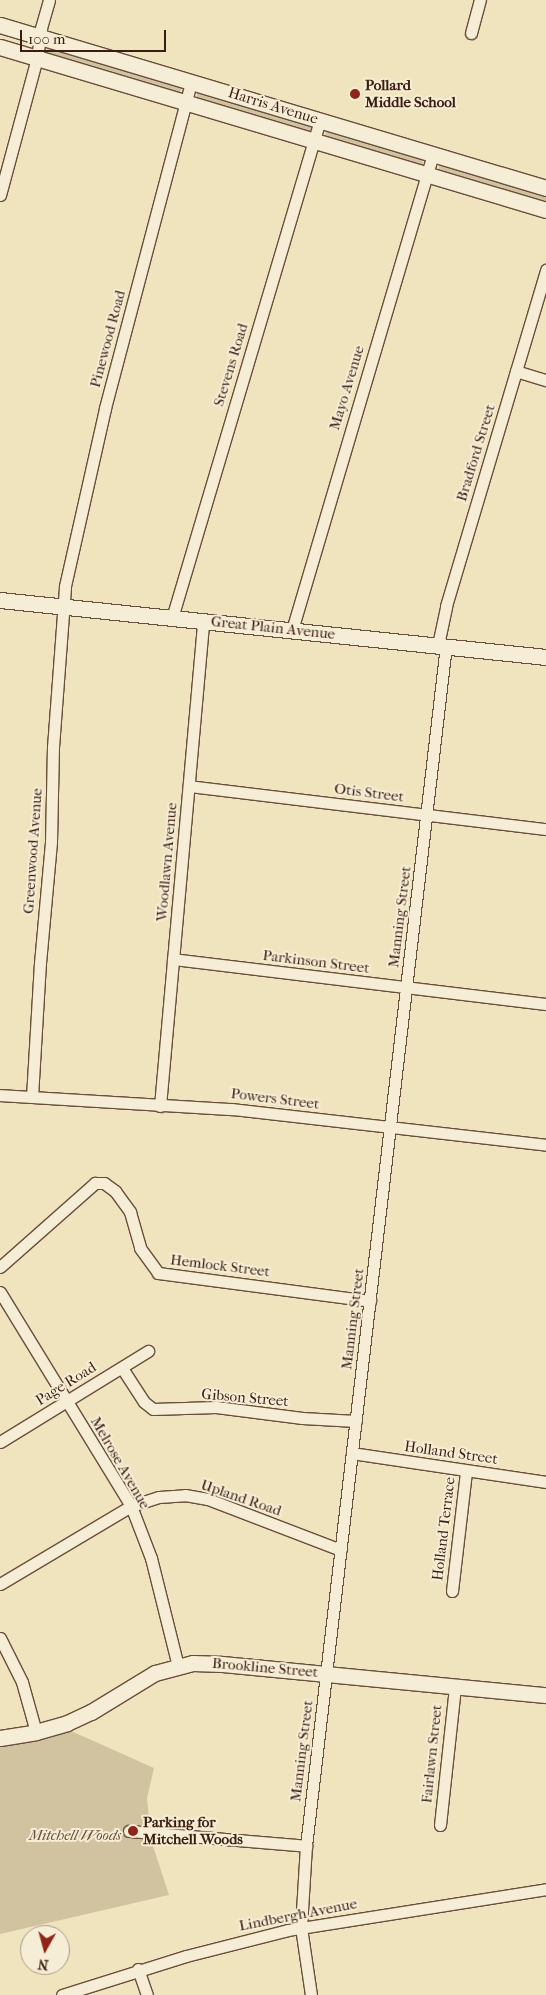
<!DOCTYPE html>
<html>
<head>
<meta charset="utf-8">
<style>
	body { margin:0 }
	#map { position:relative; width:546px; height:1995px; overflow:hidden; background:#f0e4be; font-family:"IM FELL French Canon",serif }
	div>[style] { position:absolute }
	.green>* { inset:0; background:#d1c2a0 }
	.roads { filter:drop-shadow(1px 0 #684e3c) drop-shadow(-1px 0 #684e3c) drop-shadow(0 1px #684e3c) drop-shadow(0 -1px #684e3c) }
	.street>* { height:11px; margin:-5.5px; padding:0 5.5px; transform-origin:5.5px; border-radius:5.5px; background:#f5edd5 }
	.secondary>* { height:15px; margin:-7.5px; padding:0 7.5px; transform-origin:7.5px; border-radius:7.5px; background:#f5edd5 }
	.dots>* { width:14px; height:14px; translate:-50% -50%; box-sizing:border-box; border:2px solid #f5edd5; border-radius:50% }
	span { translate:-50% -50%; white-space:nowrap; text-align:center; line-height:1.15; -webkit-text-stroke:4px #f5edd5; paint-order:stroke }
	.poi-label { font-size:15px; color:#3a1c10; font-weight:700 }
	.left { translate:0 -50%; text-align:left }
	.street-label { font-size:15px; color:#3a1c10 }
	.park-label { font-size:15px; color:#674e3b; font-style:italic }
	.north { position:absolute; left:20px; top:1925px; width:50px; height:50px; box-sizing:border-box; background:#f5edd5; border:1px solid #aa9986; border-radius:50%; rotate:187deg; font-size:14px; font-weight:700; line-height:20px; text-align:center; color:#3a1c10 }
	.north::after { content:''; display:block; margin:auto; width:18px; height:22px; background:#8f2418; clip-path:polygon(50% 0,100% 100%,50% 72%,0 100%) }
	.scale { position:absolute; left:20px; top:30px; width:146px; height:22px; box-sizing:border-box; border:2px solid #3a1c10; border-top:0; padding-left:6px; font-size:15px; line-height:18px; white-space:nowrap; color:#3a1c10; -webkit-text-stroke:4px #f5edd5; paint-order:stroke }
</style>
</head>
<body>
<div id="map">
	<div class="green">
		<i style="clip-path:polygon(51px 46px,181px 86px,182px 89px,178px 94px,48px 55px,47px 50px)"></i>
		<i style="clip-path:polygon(198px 91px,310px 124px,312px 129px,310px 132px,196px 99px)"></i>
		<i style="clip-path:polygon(326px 130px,422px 159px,423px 164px,421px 166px,325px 138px)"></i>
		<i style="clip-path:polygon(440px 163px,546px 193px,546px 205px,438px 171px)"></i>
		<i style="clip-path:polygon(71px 1731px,154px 1768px,147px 1798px,151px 1840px,169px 1895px,0 1934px,0 1747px,39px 1741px)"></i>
	</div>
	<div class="roads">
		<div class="street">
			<i style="left:471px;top:33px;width:34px;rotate:-75deg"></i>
			<i style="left:0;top:195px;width:142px;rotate:-74.9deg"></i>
			<i style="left:37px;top:58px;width:30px;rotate:-82deg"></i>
			<i style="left:41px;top:28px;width:29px;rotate:-74deg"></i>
			<i style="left:516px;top:371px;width:31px;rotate:17deg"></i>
			<i style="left:172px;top:618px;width:520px;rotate:-73.45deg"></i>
			<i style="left:292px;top:630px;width:495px;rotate:-73.5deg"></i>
			<i style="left:438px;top:645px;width:40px;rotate:-78deg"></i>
			<i style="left:446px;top:606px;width:351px;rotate:-73.4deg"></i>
			<i style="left:189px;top:786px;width:360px;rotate:6.9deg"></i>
			<i style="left:173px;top:959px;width:376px;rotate:6.9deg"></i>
			<i style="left:0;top:1095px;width:232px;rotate:3.5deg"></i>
			<i style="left:232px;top:1109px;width:316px;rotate:6.5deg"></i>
			<i style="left:32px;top:1097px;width:134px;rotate:-86.6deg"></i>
			<i style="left:40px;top:963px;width:121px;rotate:-84.8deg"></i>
			<i style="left:51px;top:842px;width:95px;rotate:-88.8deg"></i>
			<i style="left:53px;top:747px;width:161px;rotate:-85.7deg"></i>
			<i style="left:65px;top:586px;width:182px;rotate:-77.3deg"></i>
			<i style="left:105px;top:408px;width:337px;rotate:-75.2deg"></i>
			<i style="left:160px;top:1106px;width:487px;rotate:-84.9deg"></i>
			<i style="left:0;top:1267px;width:127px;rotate:-41.5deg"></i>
			<i style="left:95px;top:1183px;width:9px"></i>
			<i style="left:104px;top:1183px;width:14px;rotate:36deg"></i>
			<i style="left:115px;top:1191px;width:26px;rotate:54deg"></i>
			<i style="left:130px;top:1212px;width:37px;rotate:74deg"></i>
			<i style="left:140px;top:1248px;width:31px;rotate:54deg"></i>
			<i style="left:158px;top:1273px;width:214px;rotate:7.5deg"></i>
			<i style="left:0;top:1292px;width:251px;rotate:58.5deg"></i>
			<i style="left:131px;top:1506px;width:56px;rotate:69deg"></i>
			<i style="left:151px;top:1558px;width:111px;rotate:76deg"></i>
			<i style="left:122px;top:1368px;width:40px;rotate:57.1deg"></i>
			<i style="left:144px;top:1402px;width:11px;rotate:38deg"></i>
			<i style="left:153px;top:1409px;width:63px;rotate:-1.8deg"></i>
			<i style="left:216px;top:1407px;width:87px;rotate:7.3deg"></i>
			<i style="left:302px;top:1418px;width:54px;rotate:3.2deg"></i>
			<i style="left:0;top:1442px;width:174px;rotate:-31.6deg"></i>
			<i style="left:352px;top:1453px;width:196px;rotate:8.5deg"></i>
			<i style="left:0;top:1584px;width:152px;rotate:-30.8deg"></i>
			<i style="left:131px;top:1506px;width:29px;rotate:-18deg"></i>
			<i style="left:159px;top:1497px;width:26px;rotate:-4deg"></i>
			<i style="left:185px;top:1495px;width:23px;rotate:10deg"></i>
			<i style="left:208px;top:1499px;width:142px;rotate:21deg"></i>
			<i style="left:452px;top:1591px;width:121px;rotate:-83.3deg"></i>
			<i style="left:0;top:1638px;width:49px;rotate:63.4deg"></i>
			<i style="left:22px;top:1682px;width:52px;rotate:74.4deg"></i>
			<i style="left:440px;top:1825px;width:139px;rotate:-83.8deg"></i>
			<i style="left:129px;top:1831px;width:178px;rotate:4.8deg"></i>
			<i style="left:138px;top:1969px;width:28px;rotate:71deg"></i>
			<i style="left:62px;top:1995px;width:130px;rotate:-17.5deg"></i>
			<i style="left:186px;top:1956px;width:105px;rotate:-14.3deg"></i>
			<i style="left:288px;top:1930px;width:261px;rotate:-9deg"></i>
			<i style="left:311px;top:1995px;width:69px;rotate:-98.4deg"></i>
			<i style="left:301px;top:1927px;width:81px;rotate:-86.5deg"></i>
			<i style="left:306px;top:1846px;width:1208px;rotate:-83.35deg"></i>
		</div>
		<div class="secondary">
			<i style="left:0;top:25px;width:570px;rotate:16.62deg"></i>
			<i style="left:0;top:47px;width:570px;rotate:16.62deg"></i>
			<i style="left:0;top:600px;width:549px;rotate:5.96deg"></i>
			<i style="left:0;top:1738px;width:36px;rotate:-9deg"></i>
			<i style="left:36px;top:1732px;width:32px;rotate:-16deg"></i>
			<i style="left:67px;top:1723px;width:26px;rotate:-25deg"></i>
			<i style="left:91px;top:1712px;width:75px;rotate:-31.4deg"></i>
			<i style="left:155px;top:1673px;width:39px;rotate:-15deg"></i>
			<i style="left:193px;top:1663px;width:29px;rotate:2deg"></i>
			<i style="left:222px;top:1664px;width:325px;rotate:5.5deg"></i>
		</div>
	</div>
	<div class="dots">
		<i style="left:355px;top:94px;background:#8f2418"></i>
		<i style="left:133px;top:1831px;background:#8f2418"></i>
	</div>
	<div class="poi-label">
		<span class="left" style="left:365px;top:94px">Pollard<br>Middle School</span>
		<span class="left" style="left:143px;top:1831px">Parking for<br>Mitchell Woods</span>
	</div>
	<div class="street-label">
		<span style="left:273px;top:106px;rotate:17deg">Harris Avenue</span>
		<span style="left:108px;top:339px;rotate:-75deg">Pinewood Road</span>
		<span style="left:231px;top:365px;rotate:-73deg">Stevens Road</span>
		<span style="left:347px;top:388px;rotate:-73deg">Mayo Avenue</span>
		<span style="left:476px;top:453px;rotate:-73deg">Bradford Street</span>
		<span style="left:273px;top:628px;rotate:6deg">Great Plain Avenue</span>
		<span style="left:369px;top:793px;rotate:7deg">Otis Street</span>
		<span style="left:33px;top:851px;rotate:-86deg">Greenwood Avenue</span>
		<span style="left:167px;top:862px;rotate:-85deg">Woodlawn Avenue</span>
		<span style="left:400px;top:917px;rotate:-83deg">Manning Street</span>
		<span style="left:316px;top:962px;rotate:7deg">Parkinson Street</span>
		<span style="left:275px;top:1099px;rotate:7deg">Powers Street</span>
		<span style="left:220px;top:1266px;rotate:7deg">Hemlock Street</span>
		<span style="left:353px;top:1319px;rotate:-83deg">Manning Street</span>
		<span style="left:66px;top:1384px;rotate:-32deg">Page Road</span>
		<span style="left:245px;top:1398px;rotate:5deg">Gibson Street</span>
		<span style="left:451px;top:1453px;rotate:8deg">Holland Street</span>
		<span style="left:120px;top:1463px;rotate:60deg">Melrose Avenue</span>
		<span style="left:241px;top:1498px;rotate:19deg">Upland Road</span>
		<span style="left:444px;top:1529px;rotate:-83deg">Holland Terrace</span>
		<span style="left:265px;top:1668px;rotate:5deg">Brookline Street</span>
		<span style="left:302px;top:1751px;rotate:-83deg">Manning Street</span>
		<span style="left:432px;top:1754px;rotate:-84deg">Fairlawn Street</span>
		<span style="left:298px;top:1915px;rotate:-11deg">Lindbergh Avenue</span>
	</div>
	<div class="park-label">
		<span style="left:75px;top:1836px">Mitchell Woods</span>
	</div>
	<div class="north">N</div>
	<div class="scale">100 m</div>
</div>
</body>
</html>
